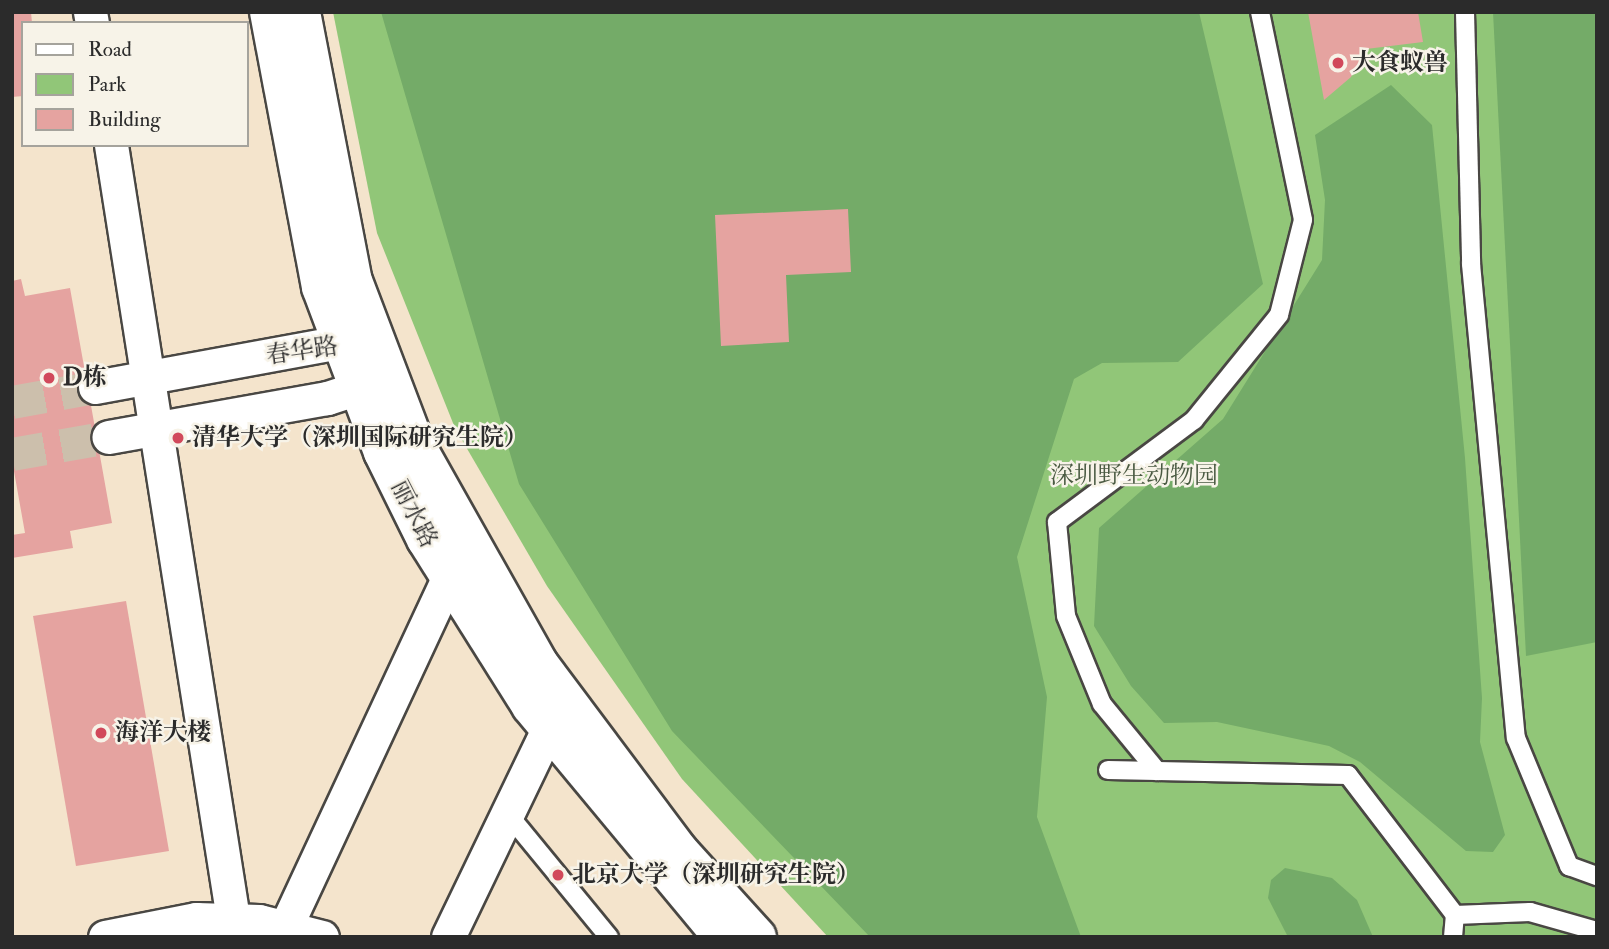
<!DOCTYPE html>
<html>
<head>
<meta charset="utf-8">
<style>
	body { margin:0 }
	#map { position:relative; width:1609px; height:949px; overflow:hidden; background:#f4e4cc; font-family:"IM FELL Double Pica","Noto Serif SC",serif }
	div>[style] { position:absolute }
	.green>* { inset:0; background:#91c678 }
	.forest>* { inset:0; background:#74ab68 }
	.building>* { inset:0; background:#e5a3a0 }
	.minor-tunnel>* { height:33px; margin-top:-16.5px; transform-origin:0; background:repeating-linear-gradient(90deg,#ccbfac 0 33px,transparent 0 50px) }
	.roads { filter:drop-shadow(2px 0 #494743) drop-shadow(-2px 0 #494743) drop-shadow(0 2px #494743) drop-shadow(0 -2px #494743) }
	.service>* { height:18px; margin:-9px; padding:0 9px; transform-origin:9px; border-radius:9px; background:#fff }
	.minor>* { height:33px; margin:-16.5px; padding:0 16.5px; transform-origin:16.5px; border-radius:16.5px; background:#fff }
	.secondary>* { height:38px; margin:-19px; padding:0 19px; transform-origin:19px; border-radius:19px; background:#fff }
	.dots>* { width:19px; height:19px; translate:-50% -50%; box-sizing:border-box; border:4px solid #f7f3e8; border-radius:50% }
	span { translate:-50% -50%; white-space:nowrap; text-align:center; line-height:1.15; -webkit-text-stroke:5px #f7f3e8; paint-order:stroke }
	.poi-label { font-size:24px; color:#2b2b2b; font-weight:700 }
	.left { translate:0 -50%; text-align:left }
	.street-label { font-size:24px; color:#2b2b2b }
	.park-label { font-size:24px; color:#4a5a42 }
	.frame { position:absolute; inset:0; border:14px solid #2b2b2b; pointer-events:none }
	.legend { position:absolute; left:21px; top:21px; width:228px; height:126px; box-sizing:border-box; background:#f7f3e8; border:2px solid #a5a39c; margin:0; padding:9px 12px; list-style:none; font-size:21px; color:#2b2b2b }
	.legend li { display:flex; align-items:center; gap:14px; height:35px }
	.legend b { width:35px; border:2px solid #a5a39c }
</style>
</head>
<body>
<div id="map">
	<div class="green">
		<i style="clip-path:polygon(333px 12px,1597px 12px,1597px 937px,828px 937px,682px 779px,547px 586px,455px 428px,377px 233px)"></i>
	</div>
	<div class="forest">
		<i style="clip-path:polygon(381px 12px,1199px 12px,1263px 284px,1178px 362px,1102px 363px,1074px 379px,1017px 557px,1047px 697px,1037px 817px,1081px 937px,870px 937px,672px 731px,519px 484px)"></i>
		<i style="clip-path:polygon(1493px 12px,1597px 12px,1597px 642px,1526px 656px)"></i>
		<i style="clip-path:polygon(1391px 85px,1432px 125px,1465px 458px,1482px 698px,1480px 742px,1505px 835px,1493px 852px,1466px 851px,1360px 762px,1329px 746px,1217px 722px,1164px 723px,1131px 686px,1094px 626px,1099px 528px,1223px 419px,1322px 260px,1325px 200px,1315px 135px)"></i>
		<i style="clip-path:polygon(1285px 868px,1332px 878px,1357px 900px,1373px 937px,1288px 937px,1268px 898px,1271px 880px)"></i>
	</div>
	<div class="building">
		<i style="clip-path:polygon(12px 12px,31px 12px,32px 23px,23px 23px,23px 96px,12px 97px)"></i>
		<i style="clip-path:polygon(1308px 12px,1418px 12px,1423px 42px,1366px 49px,1351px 77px,1324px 100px)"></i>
		<i style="clip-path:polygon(848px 209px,851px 272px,786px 275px,789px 342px,721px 346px,715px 215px)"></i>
		<i style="clip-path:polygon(21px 279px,25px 296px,70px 288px,112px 523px,70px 531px,73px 548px,12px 558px,12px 535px,25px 533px,12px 460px,12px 281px)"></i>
		<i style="clip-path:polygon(126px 601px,169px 851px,76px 866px,33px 616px)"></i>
	</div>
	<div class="minor-tunnel">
		<i style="left:12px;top:402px;width:84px;rotate:-10.2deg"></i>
		<i style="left:12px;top:454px;width:97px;rotate:-10deg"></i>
	</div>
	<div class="roads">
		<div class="service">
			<i style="left:1260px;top:12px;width:212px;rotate:78.3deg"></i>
			<i style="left:1303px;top:220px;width:98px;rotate:104.2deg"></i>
			<i style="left:1279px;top:315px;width:135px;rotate:129deg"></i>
			<i style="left:1194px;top:420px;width:171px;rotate:143.3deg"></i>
			<i style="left:1057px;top:522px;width:94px;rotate:84.5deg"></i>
			<i style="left:1066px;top:616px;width:95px;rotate:67.8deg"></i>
			<i style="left:1102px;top:704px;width:87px;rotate:50.6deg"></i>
			<i style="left:1157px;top:771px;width:191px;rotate:1.2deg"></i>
			<i style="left:1348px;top:775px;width:176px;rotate:52.6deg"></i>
			<i style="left:1455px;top:915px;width:75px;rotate:-2.3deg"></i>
			<i style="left:1530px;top:912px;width:70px;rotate:15.8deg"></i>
			<i style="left:1465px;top:12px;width:252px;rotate:88.6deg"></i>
			<i style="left:1471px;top:264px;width:476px;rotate:84.6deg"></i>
			<i style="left:1516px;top:738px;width:139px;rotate:67.5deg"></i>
			<i style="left:1569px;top:866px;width:30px;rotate:20deg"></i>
			<i style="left:1108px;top:770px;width:49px;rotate:1.2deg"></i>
			<i style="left:507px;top:813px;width:161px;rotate:50.6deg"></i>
			<i style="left:1453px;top:937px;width:22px;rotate:-85deg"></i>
		</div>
		<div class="minor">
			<i style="left:90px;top:12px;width:11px;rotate:80deg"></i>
			<i style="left:111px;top:145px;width:784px;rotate:81.04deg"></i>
			<i style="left:95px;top:387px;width:250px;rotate:-10.4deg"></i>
			<i style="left:341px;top:342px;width:43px;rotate:17.6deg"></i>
			<i style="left:382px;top:355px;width:41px;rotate:126deg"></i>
			<i style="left:358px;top:388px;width:33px;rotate:162deg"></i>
			<i style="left:327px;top:398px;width:222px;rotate:169.9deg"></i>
			<i style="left:286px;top:926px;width:385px;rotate:-65deg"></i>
			<i style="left:105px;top:937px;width:93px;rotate:-11.2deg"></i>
			<i style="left:196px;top:919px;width:63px;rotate:1.8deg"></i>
			<i style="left:259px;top:921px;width:65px;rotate:14.3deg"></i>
			<i style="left:448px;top:937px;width:231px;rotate:-64.3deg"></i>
		</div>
		<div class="secondary">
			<i style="left:269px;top:12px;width:280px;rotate:79.3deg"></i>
			<i style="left:321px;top:287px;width:176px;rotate:69.4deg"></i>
			<i style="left:383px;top:452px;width:97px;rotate:63.7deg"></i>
			<i style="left:426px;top:539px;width:197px;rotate:57.8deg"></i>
			<i style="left:531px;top:706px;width:300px;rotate:50.3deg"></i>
			<i style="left:301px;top:12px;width:274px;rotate:79.1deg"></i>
			<i style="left:353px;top:281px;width:174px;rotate:69.2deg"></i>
			<i style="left:415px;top:444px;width:253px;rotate:60.6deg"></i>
			<i style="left:539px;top:664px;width:234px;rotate:53.2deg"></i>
			<i style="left:679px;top:851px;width:116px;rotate:47.8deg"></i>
		</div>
	</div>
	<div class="dots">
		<i style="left:1338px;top:63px;background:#d1495b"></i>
		<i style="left:49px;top:378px;background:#d1495b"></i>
		<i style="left:178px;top:438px;background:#d1495b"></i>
		<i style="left:101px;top:733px;background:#d1495b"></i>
		<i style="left:558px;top:875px;background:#d1495b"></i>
	</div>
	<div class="poi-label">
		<span class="left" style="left:1352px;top:63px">大食蚁兽</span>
		<span class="left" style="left:63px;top:378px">D栋</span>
		<span class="left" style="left:192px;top:438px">清华大学（深圳国际研究生院）</span>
		<span class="left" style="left:115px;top:733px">海洋大楼</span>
		<span class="left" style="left:572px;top:875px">北京大学（深圳研究生院）</span>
	</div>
	<div class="street-label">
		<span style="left:302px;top:351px;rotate:-8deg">春华路</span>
		<span style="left:414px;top:514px;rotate:63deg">丽水路</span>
	</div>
	<div class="park-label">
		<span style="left:1134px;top:476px">深圳野生动物园</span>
	</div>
	<div class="frame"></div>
	<ul class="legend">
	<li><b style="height:9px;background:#fff"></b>Road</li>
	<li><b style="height:19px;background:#91c678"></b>Park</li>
	<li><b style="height:19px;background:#e5a3a0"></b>Building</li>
	</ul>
</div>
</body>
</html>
